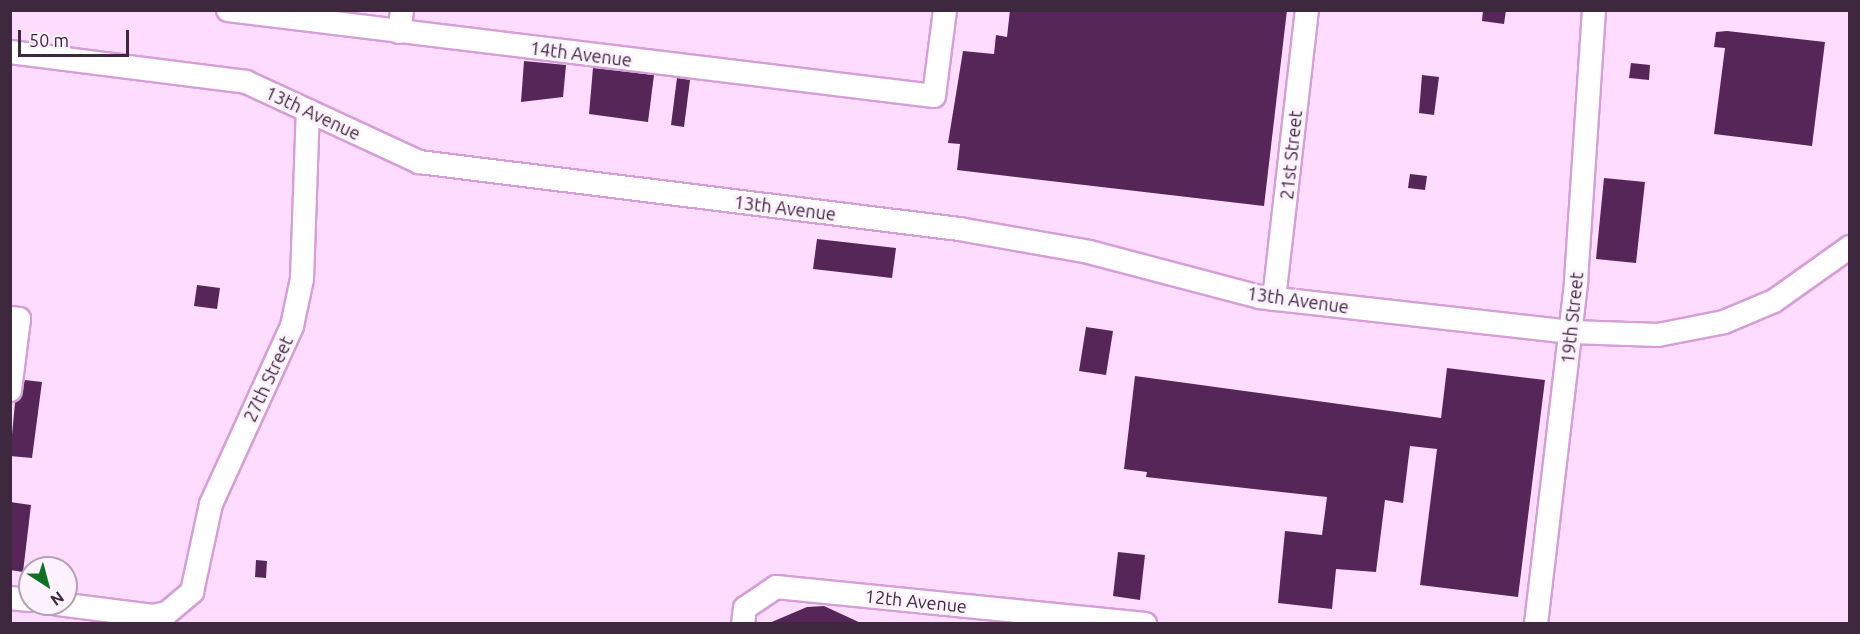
<!DOCTYPE html>
<html>
<head>
<meta charset="utf-8">
<style>
	body { margin:0 }
	#map { position:relative; width:1860px; height:634px; overflow:hidden; background:#fedcff; font-family:Ubuntu,sans-serif }
	div>[style] { position:absolute }
	.building>* { inset:0; background:#562659 }
	.roads { filter:drop-shadow(2px 0 #d59ed7) drop-shadow(-2px 0 #d59ed7) drop-shadow(0 2px #d59ed7) drop-shadow(0 -2px #d59ed7) }
	.minor>* { height:22px; margin:-11px; padding:0 11px; transform-origin:11px; border-radius:11px; background:#fff }
	span { translate:-50% -50%; white-space:nowrap; text-align:center; line-height:1.15; -webkit-text-stroke:6px #fef2fe; paint-order:stroke }
	.street-label { font-size:18px; color:#3e283e }
	.frame { position:absolute; inset:0; border:12px solid #3e283e; pointer-events:none }
	.north { position:absolute; left:18px; top:556px; width:60px; height:60px; box-sizing:border-box; background:#fef2fe; border:2px solid #b1a1b1; border-radius:50%; rotate:144deg; font-size:16px; font-weight:700; line-height:24px; text-align:center; color:#3e283e }
	.north::after { content:''; display:block; margin:auto; width:21px; height:27px; background:#0b7223; clip-path:polygon(50% 0,100% 100%,50% 72%,0 100%) }
	.scale { position:absolute; left:18px; top:30px; width:111px; height:27px; box-sizing:border-box; border:3px solid #3e283e; border-top:0; padding-left:8px; font-size:18px; line-height:21px; white-space:nowrap; color:#3e283e; -webkit-text-stroke:4px #fef2fe; paint-order:stroke }
</style>
</head>
<body>
<div id="map">
	<div class="building">
		<i style="clip-path:polygon(1010px 10px,1287px 10px,1264px 206px,957px 170px,960px 144px,948px 143px,963px 51px,994px 54px,996px 35px,1007px 37px)"></i>
		<i style="clip-path:polygon(1483px 10px,1506px 10px,1504px 24px,1482px 21px)"></i>
		<i style="clip-path:polygon(1727px 31px,1825px 42px,1812px 146px,1714px 134px,1725px 48px,1714px 47px,1716px 32px)"></i>
		<i style="clip-path:polygon(524px 61px,566px 65px,563px 97px,521px 102px)"></i>
		<i style="clip-path:polygon(1631px 63px,1650px 65px,1649px 80px,1629px 78px)"></i>
		<i style="clip-path:polygon(593px 68px,654px 75px,648px 122px,589px 114px)"></i>
		<i style="clip-path:polygon(1422px 75px,1439px 77px,1434px 115px,1419px 113px)"></i>
		<i style="clip-path:polygon(677px 78px,690px 80px,684px 127px,671px 125px)"></i>
		<i style="clip-path:polygon(1410px 174px,1427px 176px,1425px 190px,1408px 188px)"></i>
		<i style="clip-path:polygon(1604px 178px,1645px 182px,1636px 263px,1596px 259px)"></i>
		<i style="clip-path:polygon(817px 239px,896px 248px,892px 278px,813px 269px)"></i>
		<i style="clip-path:polygon(197px 285px,220px 288px,217px 309px,194px 306px)"></i>
		<i style="clip-path:polygon(1086px 327px,1113px 331px,1106px 375px,1079px 371px)"></i>
		<i style="clip-path:polygon(1447px 368px,1545px 380px,1518px 597px,1420px 585px,1437px 449px,1410px 446px,1403px 503px,1385px 500px,1376px 572px,1336px 569px,1332px 609px,1278px 603px,1285px 531px,1322px 535px,1327px 497px,1146px 477px,1147px 472px,1124px 469px,1135px 376px,1441px 418px)"></i>
		<i style="clip-path:polygon(25px 380px,42px 382px,32px 458px,10px 456px,15px 403px)"></i>
		<i style="clip-path:polygon(10px 502px,31px 505px,23px 572px,10px 570px)"></i>
		<i style="clip-path:polygon(1118px 552px,1145px 555px,1140px 600px,1113px 596px)"></i>
		<i style="clip-path:polygon(256px 560px,267px 561px,266px 578px,255px 577px)"></i>
		<i style="clip-path:polygon(824px 606px,863px 624px,767px 624px,807px 607px)"></i>
	</div>
	<div class="roads">
		<div class="minor">
			<i style="left:228px;top:10px;width:711px;rotate:6.95deg"></i>
			<i style="left:934px;top:96px;width:87px;rotate:-82.7deg"></i>
			<i style="left:399px;top:32px;width:22px;rotate:-82deg"></i>
			<i style="left:10px;top:52px;width:238px;rotate:7.2deg"></i>
			<i style="left:246px;top:82px;width:191px;rotate:24.8deg"></i>
			<i style="left:419px;top:162px;width:544px;rotate:7.07deg"></i>
			<i style="left:959px;top:229px;width:132px;rotate:10deg"></i>
			<i style="left:1089px;top:252px;width:176px;rotate:14.8deg"></i>
			<i style="left:1259px;top:297px;width:314px;rotate:6.4deg"></i>
			<i style="left:1571px;top:332px;width:87px;rotate:2deg"></i>
			<i style="left:1658px;top:335px;width:67px;rotate:-11.1deg"></i>
			<i style="left:1724px;top:322px;width:54px;rotate:-22.8deg"></i>
			<i style="left:1774px;top:301px;width:93px;rotate:-35.4deg"></i>
			<i style="left:1274px;top:299px;width:291px;rotate:-83.5deg"></i>
			<i style="left:10px;top:318px;width:9px;rotate:6deg"></i>
			<i style="left:19px;top:319px;width:72px;rotate:97.2deg"></i>
			<i style="left:10px;top:598px;width:20px;rotate:6deg"></i>
			<i style="left:58px;top:604px;width:96px;rotate:7.2deg"></i>
			<i style="left:153px;top:616px;width:14px;rotate:-12deg"></i>
			<i style="left:167px;top:613px;width:33px;rotate:-40deg"></i>
			<i style="left:192px;top:592px;width:90px;rotate:-77.8deg"></i>
			<i style="left:211px;top:504px;width:196px;rotate:-65.5deg"></i>
			<i style="left:292px;top:326px;width:48px;rotate:-78deg"></i>
			<i style="left:302px;top:279px;width:168px;rotate:-88deg"></i>
			<i style="left:743px;top:624px;width:16px;rotate:-83deg"></i>
			<i style="left:745px;top:608px;width:37px;rotate:-34deg"></i>
			<i style="left:776px;top:587px;width:371px;rotate:5.7deg"></i>
			<i style="left:1536px;top:624px;width:345px;rotate:-83.3deg"></i>
			<i style="left:1576px;top:281px;width:272px;rotate:-86.2deg"></i>
		</div>
	</div>
	<div class="street-label">
		<span style="left:581px;top:54px;rotate:7deg">14th Avenue</span>
		<span style="left:313px;top:113px;rotate:25deg">13th Avenue</span>
		<span style="left:1291px;top:155px;rotate:-84deg">21st Street</span>
		<span style="left:785px;top:208px;rotate:7deg">13th Avenue</span>
		<span style="left:1298px;top:300px;rotate:8deg">13th Avenue</span>
		<span style="left:1572px;top:318px;rotate:-84deg">19th Street</span>
		<span style="left:268px;top:379px;rotate:-65deg">27th Street</span>
		<span style="left:916px;top:601px;rotate:6deg">12th Avenue</span>
	</div>
	<div class="frame"></div>
	<div class="north">N</div>
	<div class="scale">50 m</div>
</div>
</body>
</html>
